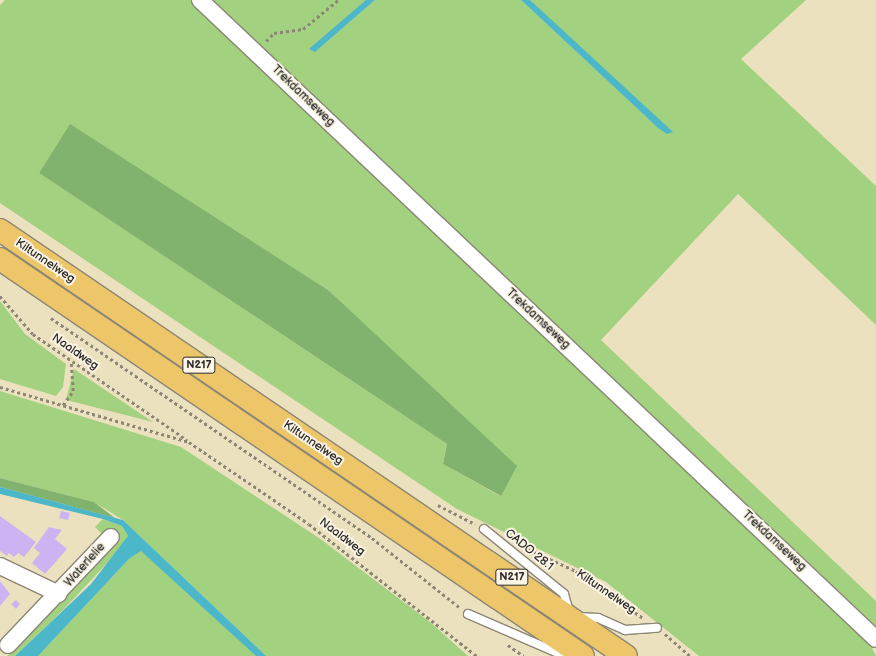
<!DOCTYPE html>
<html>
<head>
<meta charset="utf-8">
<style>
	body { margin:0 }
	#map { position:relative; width:876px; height:656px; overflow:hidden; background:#ece1bf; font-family:"Balsamiq Sans",sans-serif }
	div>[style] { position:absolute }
	.green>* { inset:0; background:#a2d17f }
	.forest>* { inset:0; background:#81b36e }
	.water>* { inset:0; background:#4bb7c8 }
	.building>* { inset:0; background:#cdb3f1 }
	.path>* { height:2.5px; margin-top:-1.25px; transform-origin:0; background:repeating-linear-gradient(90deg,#8c8675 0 3px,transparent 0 6px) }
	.roads { filter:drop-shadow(1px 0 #8c8675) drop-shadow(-1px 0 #8c8675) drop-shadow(0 1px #8c8675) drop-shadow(0 -1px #8c8675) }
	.service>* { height:8px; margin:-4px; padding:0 4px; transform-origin:4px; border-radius:4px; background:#fff }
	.minor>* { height:16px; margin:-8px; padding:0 8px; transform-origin:8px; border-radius:8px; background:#fff }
	.primary>* { height:22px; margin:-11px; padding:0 11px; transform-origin:11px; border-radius:11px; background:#ecc669 }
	span { translate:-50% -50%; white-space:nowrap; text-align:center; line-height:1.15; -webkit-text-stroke:4px #fcf5e5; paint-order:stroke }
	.shield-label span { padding:1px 3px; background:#fcf5e5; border:1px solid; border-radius:3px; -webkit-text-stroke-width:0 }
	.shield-label { font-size:11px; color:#2b2b2b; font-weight:700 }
	.street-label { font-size:12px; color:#2b2b2b }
</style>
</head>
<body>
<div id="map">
	<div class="green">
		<i style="clip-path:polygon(evenodd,5px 0,191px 0,865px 634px,876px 656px,699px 656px,606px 582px,457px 509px,0 203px,0 5px,5px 0,70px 125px,328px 290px,500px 496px,443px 464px,447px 444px,39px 173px,70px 125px)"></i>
		<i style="clip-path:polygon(211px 0,369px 0,315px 52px,375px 0,521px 0,658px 128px,530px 0,806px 0,741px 59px,876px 186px,876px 325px,738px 194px,601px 340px,876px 601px,876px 626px)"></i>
		<i style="clip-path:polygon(0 301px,25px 334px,66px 364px,63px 387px,56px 396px,0 379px)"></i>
		<i style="clip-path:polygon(74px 369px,153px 422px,66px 400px)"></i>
		<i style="clip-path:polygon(0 391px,181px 447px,319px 538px,430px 622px,468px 656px,266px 656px,123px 520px,94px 502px,0 478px)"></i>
		<i style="clip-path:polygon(103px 519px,122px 526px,128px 536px,127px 542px,64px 609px,15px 656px,7px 656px,40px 622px,104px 536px,95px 527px)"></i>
		<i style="clip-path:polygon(141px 551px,144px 551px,256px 656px,38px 656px,129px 559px)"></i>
	</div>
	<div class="forest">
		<i style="clip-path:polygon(70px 124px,328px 290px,517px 466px,501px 496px,443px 464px,447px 444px,39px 173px)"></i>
		<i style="clip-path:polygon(0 478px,94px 502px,115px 518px,0 487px)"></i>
	</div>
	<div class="water">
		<i style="clip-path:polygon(366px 0,375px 0,315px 52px,309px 49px)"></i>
		<i style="clip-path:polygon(521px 0,530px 0,673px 132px,667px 134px,658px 128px)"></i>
		<i style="clip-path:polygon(0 487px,123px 520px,266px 656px,256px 656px,141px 551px,129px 559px,38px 656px,15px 656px,91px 584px,128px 536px,122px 526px,103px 519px,0 494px)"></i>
	</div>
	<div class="building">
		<i style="clip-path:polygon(61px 511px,70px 513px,68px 520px,59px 518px)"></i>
		<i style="clip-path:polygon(0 516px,36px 542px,24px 557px,18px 553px,14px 557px,9px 553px,7px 556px,0 551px)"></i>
		<i style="clip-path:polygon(49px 527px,62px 530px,55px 539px,67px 549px,45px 574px,32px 563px,40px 553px,34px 548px)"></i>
		<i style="clip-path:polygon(0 581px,10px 594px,0 606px)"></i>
		<i style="clip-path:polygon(16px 600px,20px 604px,16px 609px,11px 604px)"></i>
	</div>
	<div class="path">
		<i style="left:266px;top:41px;width:11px;rotate:-45deg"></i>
		<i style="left:274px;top:33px;width:29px;rotate:-8deg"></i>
		<i style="left:303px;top:29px;width:45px;rotate:-39.6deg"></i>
		<i style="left:0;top:296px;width:50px;rotate:49deg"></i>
		<i style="left:33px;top:334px;width:187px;rotate:34.5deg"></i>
		<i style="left:51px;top:318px;width:389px;rotate:34.4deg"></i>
		<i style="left:372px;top:538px;width:111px;rotate:38.4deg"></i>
		<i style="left:0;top:387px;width:197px;rotate:16.2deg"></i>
		<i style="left:189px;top:442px;width:145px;rotate:34.3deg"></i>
		<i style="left:309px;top:524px;width:214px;rotate:38.2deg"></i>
		<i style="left:63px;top:405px;width:17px;rotate:-54deg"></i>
		<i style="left:73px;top:391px;width:30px;rotate:-94deg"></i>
		<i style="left:438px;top:505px;width:42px;rotate:27.2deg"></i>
		<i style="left:528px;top:549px;width:53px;rotate:24.6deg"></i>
		<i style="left:576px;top:571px;width:82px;rotate:35deg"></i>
		<i style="left:665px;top:634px;width:33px;rotate:41deg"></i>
		<i style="left:508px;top:645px;width:19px;rotate:35deg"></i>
	</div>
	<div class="roads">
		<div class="service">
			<i style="left:484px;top:529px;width:103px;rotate:39.1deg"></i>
			<i style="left:564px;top:594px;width:18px;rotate:74deg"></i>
			<i style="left:468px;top:614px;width:106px;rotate:23.4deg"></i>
			<i style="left:578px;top:617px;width:20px;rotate:3deg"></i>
			<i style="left:598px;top:618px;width:30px;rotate:24deg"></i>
			<i style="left:625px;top:630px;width:32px;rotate:-4deg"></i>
		</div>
		<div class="minor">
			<i style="left:200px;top:0;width:930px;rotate:43.39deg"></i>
			<i style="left:0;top:566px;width:65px;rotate:25.4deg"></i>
			<i style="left:8px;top:645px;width:149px;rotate:-46.4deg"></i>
		</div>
		<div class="primary">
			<i style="left:0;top:230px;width:757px;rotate:34.24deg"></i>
			<i style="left:0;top:259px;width:705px;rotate:34.25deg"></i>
		</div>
	</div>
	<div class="shield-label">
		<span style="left:199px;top:365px">N217</span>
		<span style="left:512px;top:577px">N217</span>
	</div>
	<div class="street-label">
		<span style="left:303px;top:96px;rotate:44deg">Trekdamseweg</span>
		<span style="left:45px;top:261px;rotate:34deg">Kiltunnelweg</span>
		<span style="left:538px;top:319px;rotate:43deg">Trekdamseweg</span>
		<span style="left:75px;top:352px;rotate:35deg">Naaldweg</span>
		<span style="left:313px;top:443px;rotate:34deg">Kiltunnelweg</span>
		<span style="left:342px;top:537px;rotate:37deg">Naaldweg</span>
		<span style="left:774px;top:541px;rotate:43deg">Trekdamseweg</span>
		<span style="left:529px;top:550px;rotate:39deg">CADO 28.1</span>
		<span style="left:85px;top:565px;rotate:-48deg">Waterlelie</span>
		<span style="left:606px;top:592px;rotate:34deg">Kiltunnelweg</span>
	</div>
</div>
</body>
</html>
